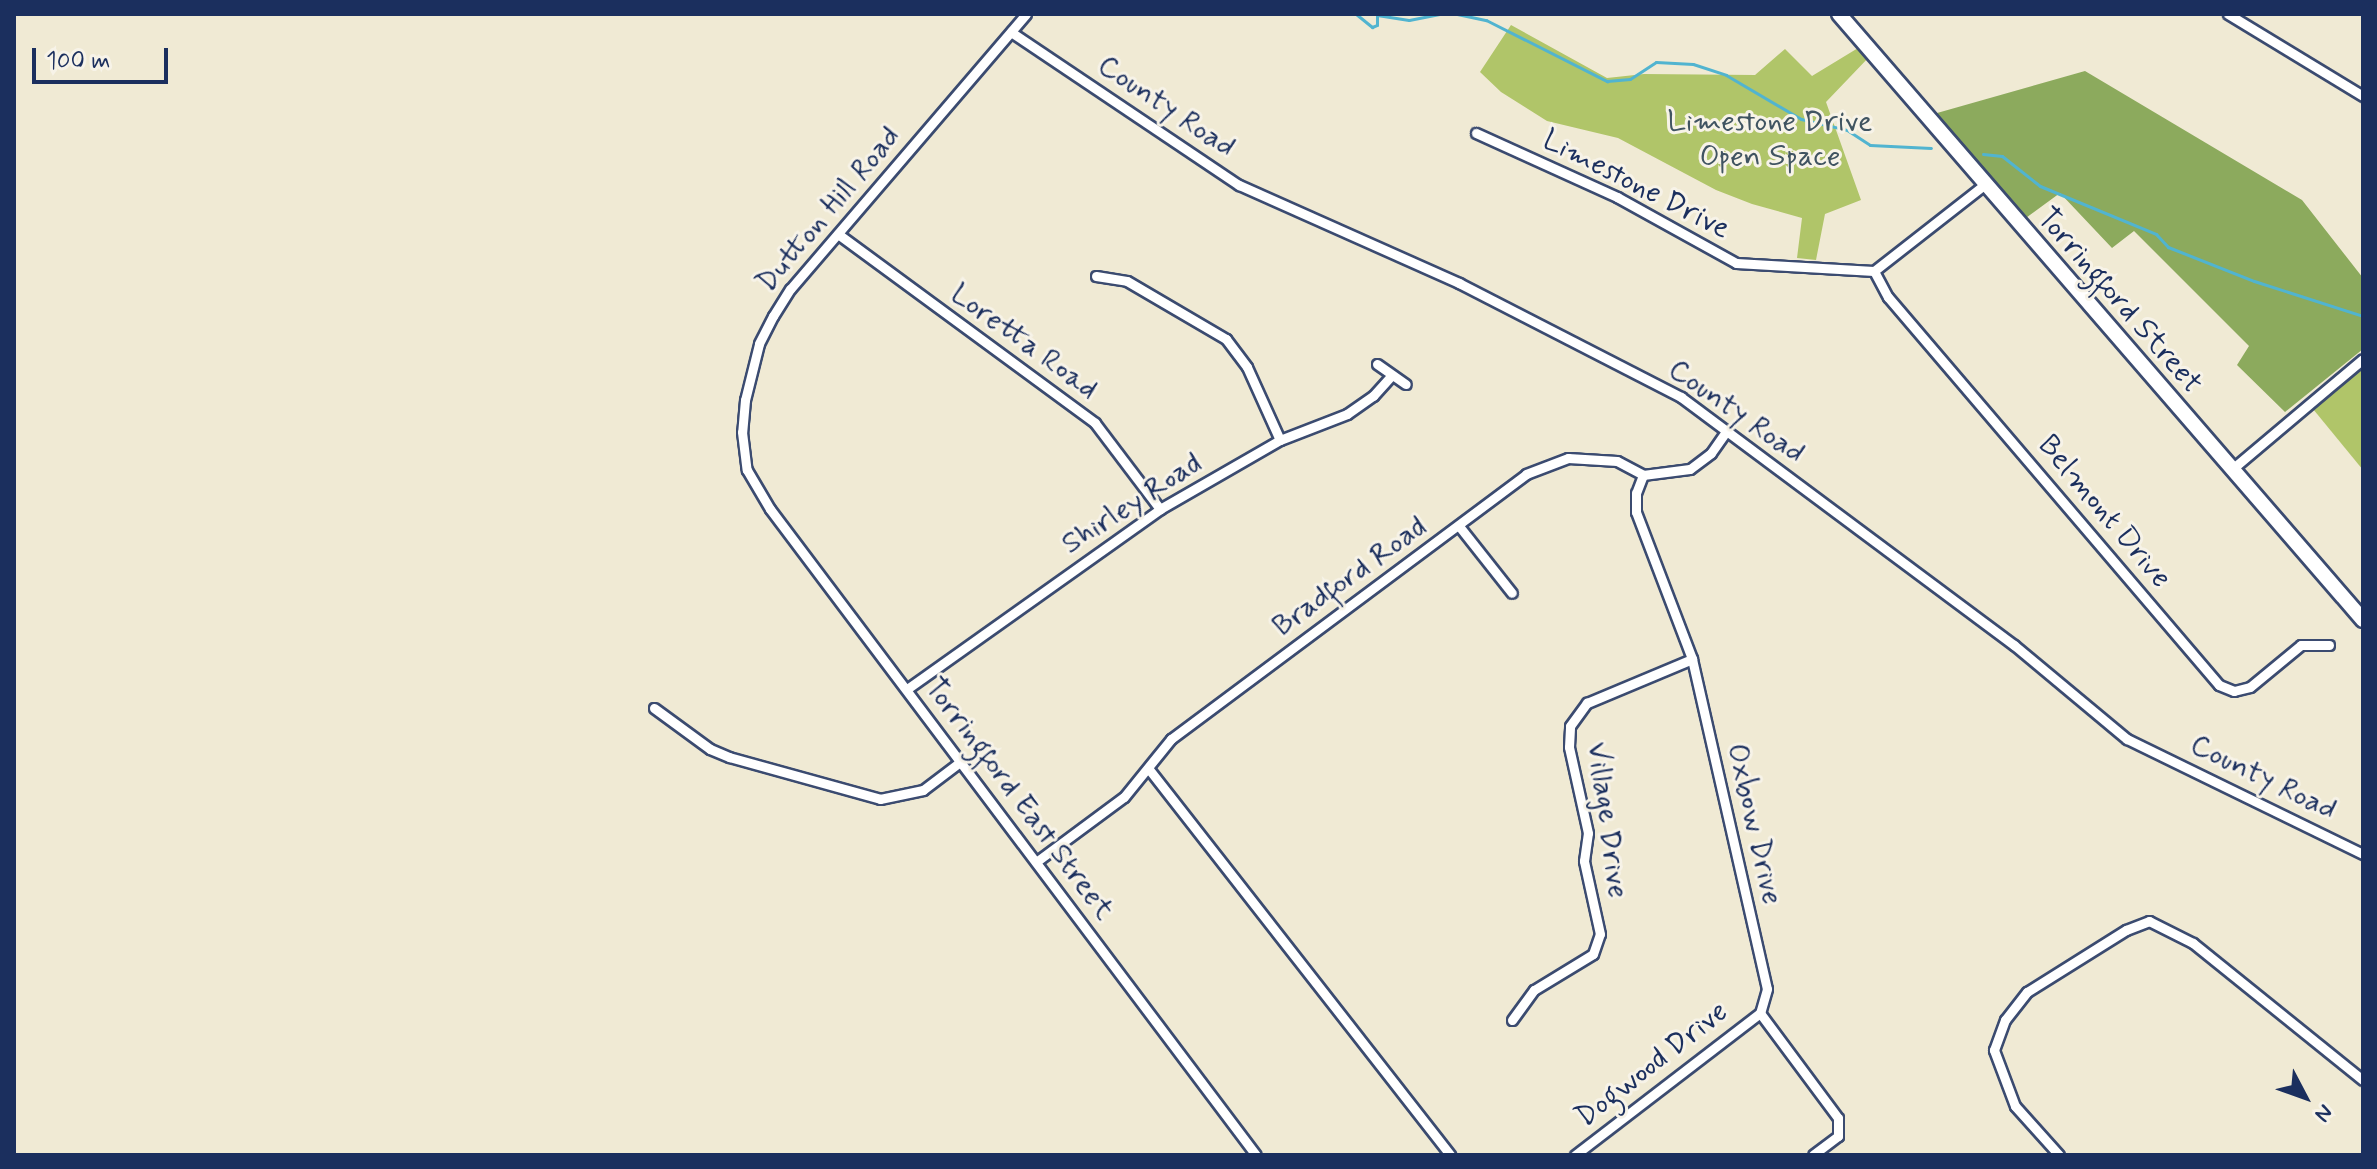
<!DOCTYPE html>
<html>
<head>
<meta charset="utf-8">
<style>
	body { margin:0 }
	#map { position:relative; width:2377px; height:1169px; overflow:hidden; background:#f0ead4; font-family:Mynerve,sans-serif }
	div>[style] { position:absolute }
	.green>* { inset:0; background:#b0c569 }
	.forest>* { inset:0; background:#8caa5d }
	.stream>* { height:3px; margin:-1.5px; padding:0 1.5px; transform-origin:1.5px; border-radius:1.5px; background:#51b4d0 }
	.roads { filter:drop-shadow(2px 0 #3b4b70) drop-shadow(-2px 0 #3b4b70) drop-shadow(0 2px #3b4b70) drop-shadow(0 -2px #3b4b70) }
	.minor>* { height:9px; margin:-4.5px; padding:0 4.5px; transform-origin:4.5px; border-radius:4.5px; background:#fff }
	.secondary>* { height:14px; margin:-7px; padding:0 7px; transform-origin:7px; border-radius:7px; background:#fff }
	span { translate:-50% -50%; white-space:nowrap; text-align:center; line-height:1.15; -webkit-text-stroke:6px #f7f3e8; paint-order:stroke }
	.street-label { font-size:30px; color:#1b2f5e }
	.park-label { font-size:30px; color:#405461 }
	.frame { position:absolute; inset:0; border:16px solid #1b2f5e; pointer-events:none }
	.north { position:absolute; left:2265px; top:1057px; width:80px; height:80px; -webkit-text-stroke:6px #f7f3e8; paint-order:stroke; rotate:131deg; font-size:22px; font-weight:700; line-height:32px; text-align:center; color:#1b2f5e }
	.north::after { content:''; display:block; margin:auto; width:28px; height:36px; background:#1b2f5e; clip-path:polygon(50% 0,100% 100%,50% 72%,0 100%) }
	.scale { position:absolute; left:32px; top:48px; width:136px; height:36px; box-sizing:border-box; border:4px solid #1b2f5e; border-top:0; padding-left:10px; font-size:24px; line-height:28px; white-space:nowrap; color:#1b2f5e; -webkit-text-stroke:6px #f7f3e8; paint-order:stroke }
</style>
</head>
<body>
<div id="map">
	<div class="green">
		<i style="clip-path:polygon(1511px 25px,1607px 78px,1644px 74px,1755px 75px,1785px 49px,1812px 76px,1863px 45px,1871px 55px,1826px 102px,1861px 200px,1825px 214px,1816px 260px,1797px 258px,1802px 218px,1752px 204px,1716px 190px,1618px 138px,1547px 121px,1501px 92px,1480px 72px)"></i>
		<i style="clip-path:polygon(2363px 368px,2363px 470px,2313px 409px)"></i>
	</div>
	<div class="forest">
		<i style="clip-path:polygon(2085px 71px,2302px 200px,2363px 278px,2363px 349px,2285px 412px,2237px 365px,2249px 346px,2134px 231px,2112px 248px,2060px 193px,2015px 226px,1923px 117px)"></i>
	</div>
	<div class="stream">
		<i style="left:1356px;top:14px;width:21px;rotate:39deg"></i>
		<i style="left:1372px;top:27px;width:5px;rotate:-22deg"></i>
		<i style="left:1377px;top:25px;width:10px;rotate:-90deg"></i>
		<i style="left:1377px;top:15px;width:32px;rotate:9deg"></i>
		<i style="left:1409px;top:20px;width:31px;rotate:-11deg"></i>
		<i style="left:1457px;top:14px;width:30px;rotate:12deg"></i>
		<i style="left:1486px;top:20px;width:136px;rotate:26.8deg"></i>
		<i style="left:1607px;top:81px;width:23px;rotate:-5deg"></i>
		<i style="left:1630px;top:79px;width:31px;rotate:-33deg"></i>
		<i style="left:1656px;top:62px;width:37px;rotate:3deg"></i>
		<i style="left:1693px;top:64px;width:35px;rotate:18deg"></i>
		<i style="left:1726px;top:75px;width:87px;rotate:30.4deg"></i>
		<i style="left:1801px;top:119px;width:47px;rotate:13.4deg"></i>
		<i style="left:1847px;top:130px;width:27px;rotate:33deg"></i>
		<i style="left:1870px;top:145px;width:61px;rotate:2.8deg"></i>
		<i style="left:1983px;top:154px;width:19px;rotate:6deg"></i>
		<i style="left:2002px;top:156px;width:48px;rotate:38.3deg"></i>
		<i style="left:2040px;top:186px;width:126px;rotate:22.5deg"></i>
		<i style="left:2156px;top:234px;width:18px;rotate:47deg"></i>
		<i style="left:2168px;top:247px;width:92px;rotate:21.6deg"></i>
		<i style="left:2254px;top:281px;width:114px;rotate:17.8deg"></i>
	</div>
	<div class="roads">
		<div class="minor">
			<i style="left:1026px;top:14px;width:362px;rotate:130.6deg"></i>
			<i style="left:790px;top:289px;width:32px;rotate:122deg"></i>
			<i style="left:773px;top:316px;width:31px;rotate:117deg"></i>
			<i style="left:759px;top:344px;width:58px;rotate:104deg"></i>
			<i style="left:745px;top:400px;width:32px;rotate:95deg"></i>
			<i style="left:742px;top:432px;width:38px;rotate:83deg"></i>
			<i style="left:747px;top:470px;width:45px;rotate:59.5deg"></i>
			<i style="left:770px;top:509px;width:808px;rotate:53.05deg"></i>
			<i style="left:2228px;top:14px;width:158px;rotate:31.3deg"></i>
			<i style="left:1011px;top:32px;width:275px;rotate:33.9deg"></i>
			<i style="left:1239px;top:185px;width:241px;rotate:24deg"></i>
			<i style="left:1459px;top:283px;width:250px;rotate:27.2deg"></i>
			<i style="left:1681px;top:397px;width:415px;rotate:36.7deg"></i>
			<i style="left:2014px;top:645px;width:147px;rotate:39.8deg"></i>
			<i style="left:2127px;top:739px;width:263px;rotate:26deg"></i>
			<i style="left:1476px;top:133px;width:155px;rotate:24.4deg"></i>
			<i style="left:1617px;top:197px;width:136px;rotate:29deg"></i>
			<i style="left:1736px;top:263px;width:138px;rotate:3.3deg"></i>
			<i style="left:838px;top:234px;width:319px;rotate:36.3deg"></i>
			<i style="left:1095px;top:423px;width:108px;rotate:52.9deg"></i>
			<i style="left:1874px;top:271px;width:30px;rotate:62deg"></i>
			<i style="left:1888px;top:297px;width:510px;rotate:49.53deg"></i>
			<i style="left:2219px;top:685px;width:16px;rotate:22deg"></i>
			<i style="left:2234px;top:691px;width:16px;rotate:-14deg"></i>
			<i style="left:2250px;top:687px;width:66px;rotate:-39.5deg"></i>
			<i style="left:2301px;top:645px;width:28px"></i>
			<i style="left:1874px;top:271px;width:140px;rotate:-38deg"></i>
			<i style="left:1096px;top:276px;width:31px;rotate:9deg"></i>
			<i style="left:1127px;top:281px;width:115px;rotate:30.4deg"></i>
			<i style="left:1226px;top:339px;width:35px;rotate:53deg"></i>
			<i style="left:1247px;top:367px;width:80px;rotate:65.7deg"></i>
			<i style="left:1377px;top:364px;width:35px;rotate:35deg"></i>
			<i style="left:2231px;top:470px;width:172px;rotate:-40.1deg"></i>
			<i style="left:1643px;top:475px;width:19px;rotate:111deg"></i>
			<i style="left:1636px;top:493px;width:19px;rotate:90deg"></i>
			<i style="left:1636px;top:512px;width:157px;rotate:69.1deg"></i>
			<i style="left:1692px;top:659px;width:338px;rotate:77.2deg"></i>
			<i style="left:1767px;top:989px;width:25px;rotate:106deg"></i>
			<i style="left:1760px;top:1013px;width:131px;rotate:53.4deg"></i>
			<i style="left:1838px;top:1118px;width:18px;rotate:90deg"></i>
			<i style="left:1838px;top:1136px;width:31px;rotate:143deg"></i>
			<i style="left:1459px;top:526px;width:85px;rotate:51.7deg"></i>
			<i style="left:907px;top:689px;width:310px;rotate:-35.4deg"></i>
			<i style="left:1160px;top:509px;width:138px;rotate:-29.9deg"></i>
			<i style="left:1280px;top:440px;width:72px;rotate:-21.2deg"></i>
			<i style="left:1347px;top:414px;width:32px;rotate:-35deg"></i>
			<i style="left:1373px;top:396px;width:28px;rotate:-48deg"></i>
			<i style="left:654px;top:708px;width:69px;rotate:36.2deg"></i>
			<i style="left:710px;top:749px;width:21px;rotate:23deg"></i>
			<i style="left:729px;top:757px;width:157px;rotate:15.5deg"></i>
			<i style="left:880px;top:799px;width:44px;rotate:-11.8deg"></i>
			<i style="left:923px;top:790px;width:46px;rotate:-37.1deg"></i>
			<i style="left:1148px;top:768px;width:491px;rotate:52deg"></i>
			<i style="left:1036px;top:862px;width:109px;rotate:-36.5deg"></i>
			<i style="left:1124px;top:797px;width:75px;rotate:-51deg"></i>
			<i style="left:1171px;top:739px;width:443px;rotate:-36.7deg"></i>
			<i style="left:1526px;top:474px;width:45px;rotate:-20.9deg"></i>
			<i style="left:1568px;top:458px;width:49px;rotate:3.5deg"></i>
			<i style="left:1617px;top:461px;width:30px;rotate:28deg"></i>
			<i style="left:1643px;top:475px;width:47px;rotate:-7.3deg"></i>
			<i style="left:1690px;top:469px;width:26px;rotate:-37deg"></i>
			<i style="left:1711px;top:453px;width:24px;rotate:-55deg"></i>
			<i style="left:1512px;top:1020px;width:37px;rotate:-54deg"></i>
			<i style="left:1534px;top:990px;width:69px;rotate:-31.4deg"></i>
			<i style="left:1593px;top:954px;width:21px;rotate:-71deg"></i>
			<i style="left:1600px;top:934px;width:75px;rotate:-102.4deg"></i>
			<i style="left:1584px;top:861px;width:28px;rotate:-82deg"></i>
			<i style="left:1588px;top:833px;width:88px;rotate:-102.5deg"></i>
			<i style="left:1569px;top:747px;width:21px;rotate:-87deg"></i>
			<i style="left:1570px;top:726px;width:29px;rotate:-54deg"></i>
			<i style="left:1587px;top:703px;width:114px;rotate:-22.7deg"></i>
			<i style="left:1575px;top:1155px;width:233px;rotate:-37.5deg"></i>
			<i style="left:2059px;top:1155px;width:66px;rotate:-131.9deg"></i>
			<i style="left:2015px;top:1106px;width:60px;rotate:-110.6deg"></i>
			<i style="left:1994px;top:1050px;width:32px;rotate:-70deg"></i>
			<i style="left:2005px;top:1020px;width:36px;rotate:-52deg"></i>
			<i style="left:2027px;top:992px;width:117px;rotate:-32.1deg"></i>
			<i style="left:2126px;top:930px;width:25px;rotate:-21deg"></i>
			<i style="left:2149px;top:921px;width:49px;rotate:26.6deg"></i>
			<i style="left:2193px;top:943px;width:218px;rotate:38.9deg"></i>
		</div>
		<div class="secondary">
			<i style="left:1839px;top:14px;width:801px;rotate:49.15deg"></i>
		</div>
	</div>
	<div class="street-label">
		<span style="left:1166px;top:107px;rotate:34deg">County Road</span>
		<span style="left:1636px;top:185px;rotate:27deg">Limestone Drive</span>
		<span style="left:829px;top:210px;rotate:-50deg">Dutton Hill Road</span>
		<span style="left:2119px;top:301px;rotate:49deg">Torringford Street</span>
		<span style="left:1024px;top:342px;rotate:36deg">Loretta Road</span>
		<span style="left:1736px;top:412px;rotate:35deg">County Road</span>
		<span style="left:1132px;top:504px;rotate:-33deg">Shirley Road</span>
		<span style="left:2104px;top:512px;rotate:50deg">Belmont Drive</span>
		<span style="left:1350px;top:577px;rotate:-36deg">Bradford Road</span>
		<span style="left:2263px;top:778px;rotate:26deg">County Road</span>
		<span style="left:1019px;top:799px;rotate:53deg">Torringford East Street</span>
		<span style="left:1607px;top:820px;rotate:82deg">Village Drive</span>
		<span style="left:1754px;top:824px;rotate:77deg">Oxbow Drive</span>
		<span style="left:1652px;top:1065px;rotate:-38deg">Dogwood Drive</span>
	</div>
	<div class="park-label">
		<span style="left:1770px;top:139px">Limestone Drive<br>Open Space</span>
	</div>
	<div class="frame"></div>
	<div class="north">N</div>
	<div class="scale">100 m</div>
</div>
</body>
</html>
